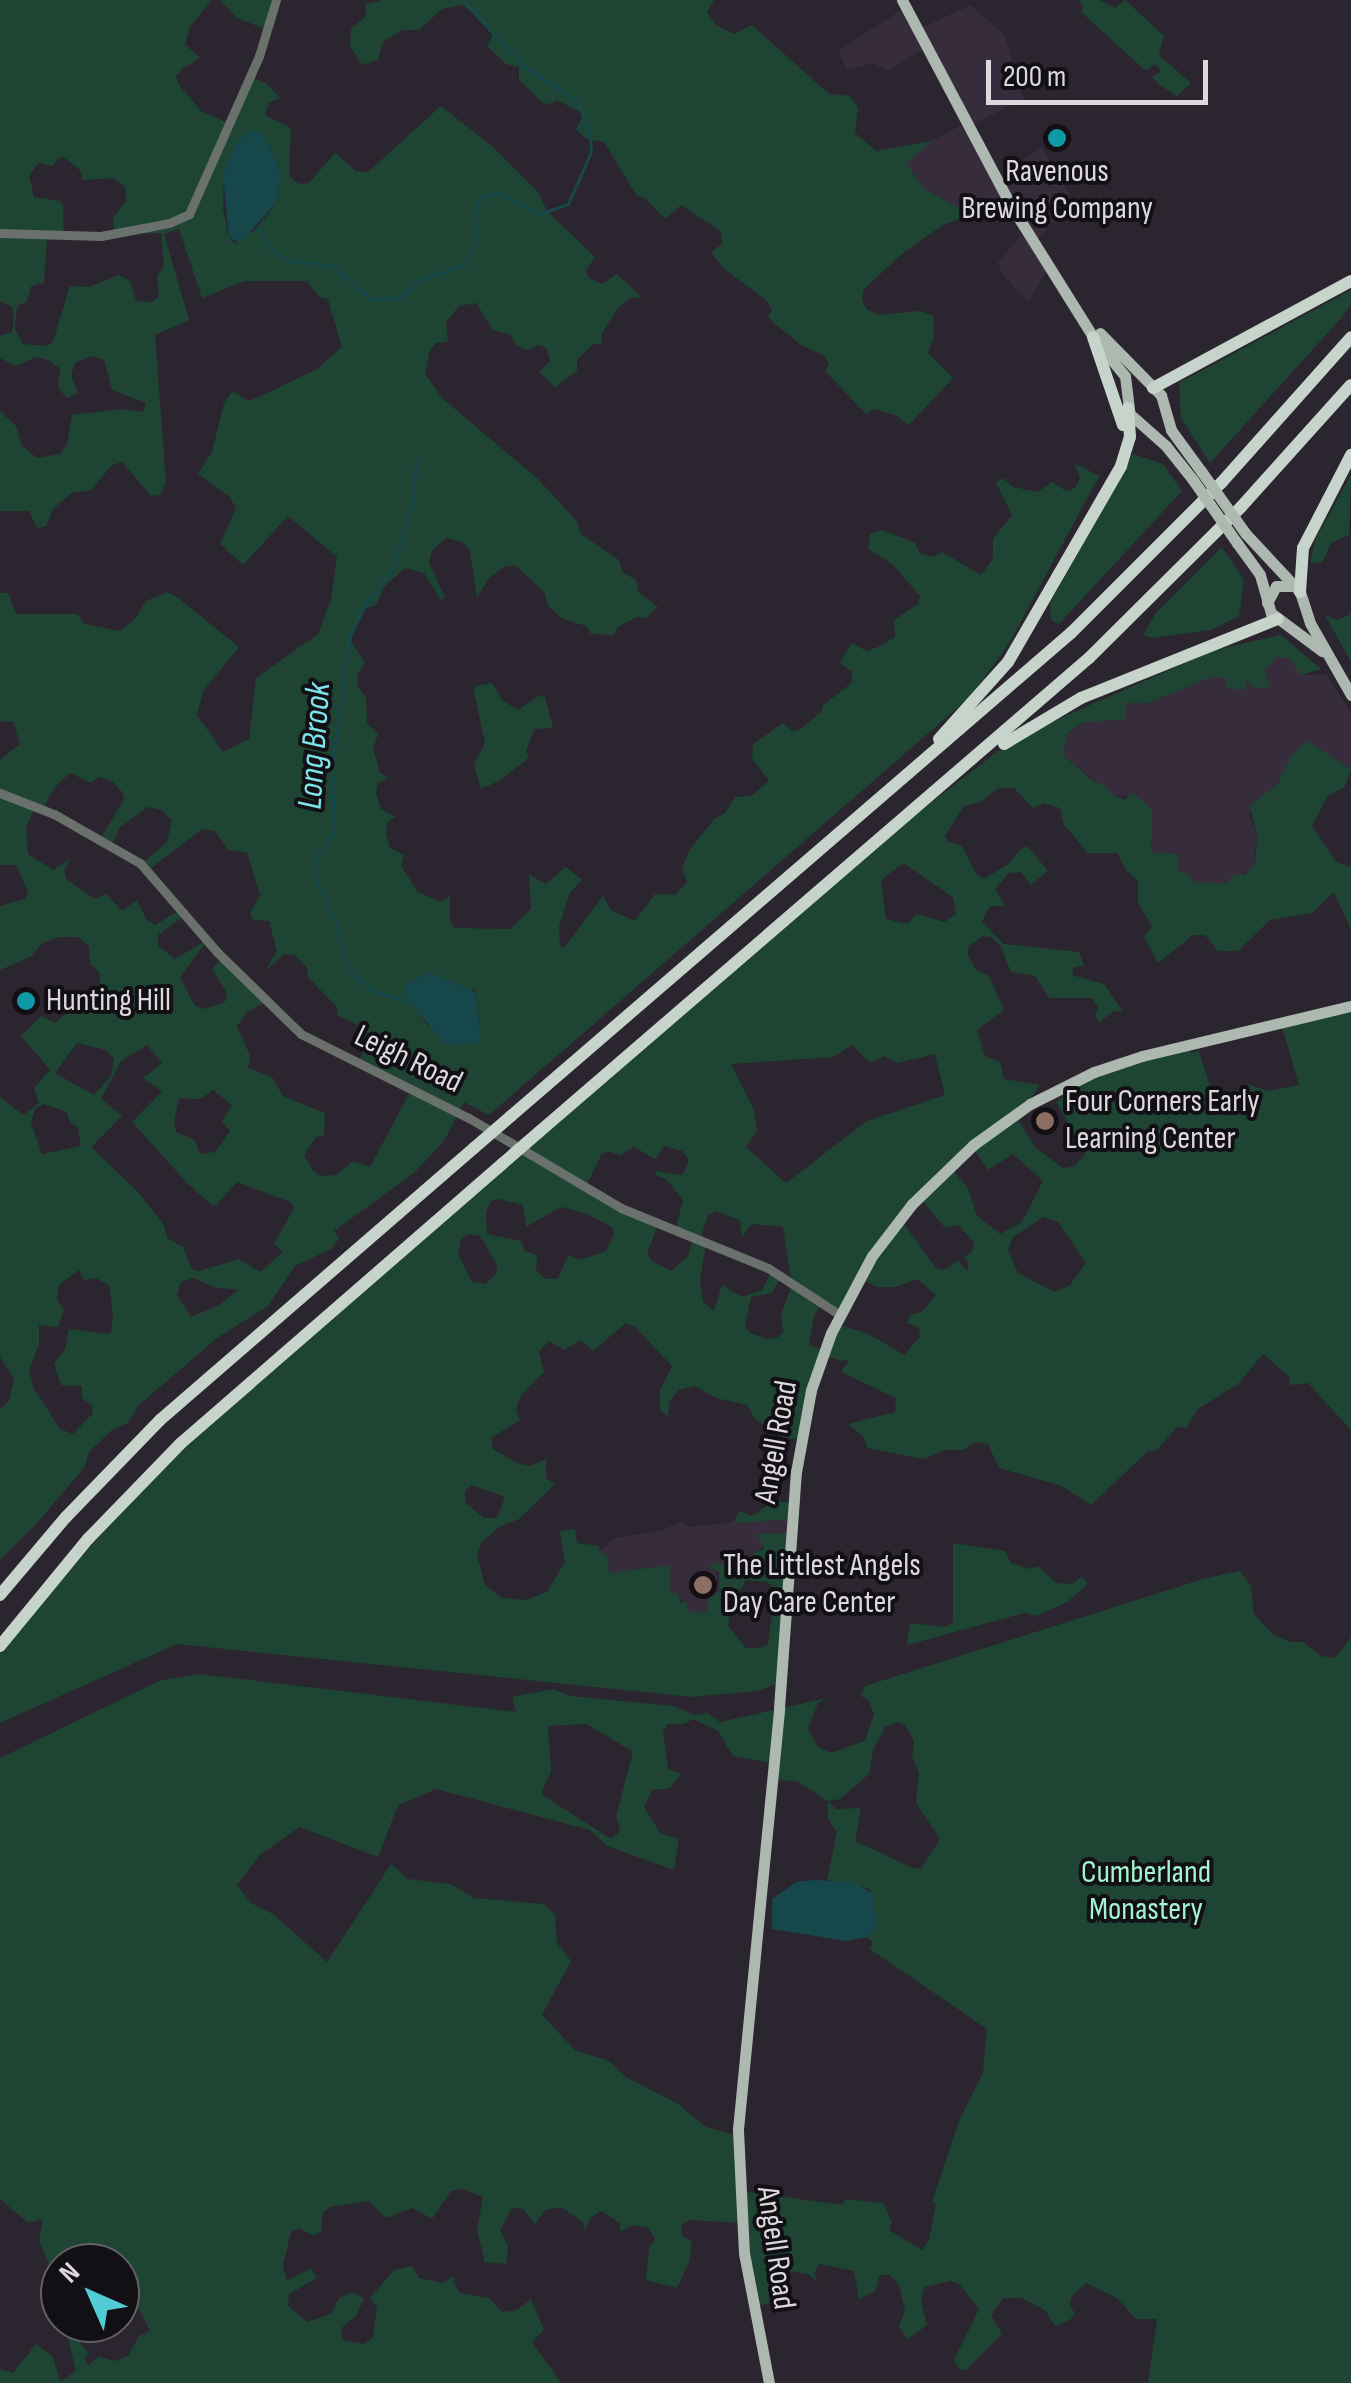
<!DOCTYPE html>
<html>
<head>
<meta charset="utf-8">
<style>
	body { margin:0 }
	#map { position:relative; width:1351px; height:2383px; overflow:hidden; background:#2b252f; font-family:"Sofia Sans Condensed",sans-serif }
	div>[style] { position:absolute }
	.built>* { inset:0; background:#362c3b }
	.green>* { inset:0; background:#1e4434 }
	.water>* { inset:0; background:#16484b }
	.stream>* { height:2.5px; margin:-1.25px; padding:0 1.25px; transform-origin:1.25px; border-radius:1.25px; background:#16484b }
	.minor>* { height:9px; margin:-4.5px; padding:0 4.5px; transform-origin:4.5px; border-radius:4.5px; background:#6a706c }
	.major>* { height:11px; margin:-5.5px; padding:0 5.5px; transform-origin:5.5px; border-radius:5.5px; background:#adb8b0 }
	.highway>* { height:12px; margin:-6px; padding:0 6px; transform-origin:6px; border-radius:6px; background:#c7d4cb }
	.major-bridge>* { height:11px; margin:-5.5px; padding:0 5.5px; transform-origin:5.5px; border-radius:5.5px; background:#adb8b0 }
	.highway-bridge>* { height:12px; margin:-6px; padding:0 6px; transform-origin:6px; border-radius:6px; background:#c7d4cb }
	.dots>* { width:28px; height:28px; translate:-50% -50%; box-sizing:border-box; border:5px solid #121014; border-radius:50% }
	span { translate:-50% -50%; white-space:nowrap; text-align:center; line-height:1.15; -webkit-text-stroke:8px #121014; paint-order:stroke }
	.poi-label { font-size:32px; color:#dcd8de }
	.left { translate:0 -50%; text-align:left }
	.street-label { font-size:32px; color:#dcd8de }
	.park-label { font-size:32px; color:#a3f4ce }
	.water-label { font-size:35px; color:#7ee4ea; font-style:italic }
	.north { position:absolute; left:40px; top:2243px; width:100px; height:100px; box-sizing:border-box; background:#121014; border:2px solid #636065; border-radius:50%; rotate:315deg; font-size:28px; font-weight:700; line-height:40px; text-align:center; color:#dcd8de }
	.north::after { content:''; display:block; margin:auto; width:35px; height:45px; background:#52ccd6; clip-path:polygon(50% 0,100% 100%,50% 72%,0 100%) }
	.scale { position:absolute; left:986px; top:60px; width:222px; height:45px; box-sizing:border-box; border:5px solid #dcd8de; border-top:0; padding-left:12px; font-size:30px; line-height:35px; white-space:nowrap; color:#dcd8de; -webkit-text-stroke:8px #121014; paint-order:stroke }
</style>
</head>
<body>
<div id="map">
	<div class="built">
		<i style="clip-path:polygon(971px 5px,1005px 36px,1024px 99px,971px 125px,997px 178px,1042px 147px,1073px 202px,1034px 243px,1049px 266px,1028px 302px,1001px 272px,998px 262px,1024px 232px,1009px 202px,980px 212px,955px 206px,925px 189px,906px 163px,931px 141px,964px 124px,926px 47px,888px 71px,872px 63px,847px 70px,838px 51px,906px 7px,919px 29px)"></i>
		<i style="clip-path:polygon(1277px 657px,1289px 657px,1302px 675px,1327px 675px,1351px 713px,1351px 769px,1307px 742px,1291px 756px,1283px 777px,1249px 814px,1257px 837px,1253px 867px,1227px 883px,1194px 883px,1151px 851px,1149px 826px,1131px 797px,1111px 794px,1063px 755px,1067px 735px,1081px 723px,1126px 718px,1124px 703px,1148px 703px,1212px 677px,1243px 681px,1265px 670px)"></i>
		<i style="clip-path:polygon(771px 1518px,793px 1519px,791px 1533px,753px 1553px,748px 1570px,738px 1567px,736px 1559px,732px 1567px,716px 1570px,719px 1592px,706px 1613px,688px 1611px,678px 1594px,669px 1592px,669px 1565px,609px 1573px,599px 1551px,615px 1538px,660px 1531px,683px 1521px,690px 1527px)"></i>
	</div>
	<div class="green">
		<i style="clip-path:polygon(evenodd,0 0,212px 0,190px 27px,185px 44px,200px 58px,182px 69px,176px 76px,178px 84px,202px 112px,231px 124px,253px 78px,267px 84px,280px 98px,269px 102px,265px 115px,291px 128px,289px 176px,299px 184px,309px 183px,335px 153px,357px 172px,368px 172px,441px 106px,493px 147px,539px 193px,547px 211px,595px 257px,586px 270px,589px 278px,602px 284px,617px 274px,642px 297px,630px 298px,618px 308px,602px 333px,601px 344px,593px 344px,577px 360px,577px 371px,555px 387px,539px 372px,550px 361px,547px 349px,539px 345px,527px 350px,517px 346px,509px 334px,493px 330px,476px 303px,459px 306px,446px 322px,448px 342px,436px 343px,430px 350px,425px 374px,443px 399px,538px 479px,577px 521px,581px 534px,619px 560px,622px 572px,636px 580px,638px 592px,658px 607px,646px 618px,637px 617px,618px 627px,614px 635px,591px 634px,586px 626px,563px 619px,548px 606px,545px 593px,515px 565px,503px 567px,489px 578px,477px 597px,470px 552px,464px 543px,447px 538px,432px 550px,429px 562px,445px 598px,441px 600px,424px 573px,405px 568px,384px 587px,376px 605px,363px 609px,351px 641px,365px 663px,358px 673px,357px 686px,366px 697px,367px 723px,378px 734px,373px 749px,380px 773px,388px 778px,378px 783px,376px 793px,381px 809px,396px 817px,387px 822px,386px 833px,390px 848px,404px 855px,401px 866px,418px 892px,440px 902px,450px 896px,450px 921px,454px 928px,510px 929px,531px 909px,529px 874px,545px 884px,566px 867px,582px 880px,570px 892px,559px 927px,560px 945px,564px 948px,603px 896px,611px 910px,635px 921px,655px 894px,675px 895px,687px 882px,682px 868px,689px 851px,714px 819px,725px 813px,735px 797px,751px 796px,769px 781px,752px 758px,753px 744px,783px 723px,792px 731px,801px 729px,822px 711px,823px 705px,852px 683px,852px 672px,840px 663px,851px 643px,867px 651px,878px 647px,895px 637px,894px 620px,918px 604px,920px 596px,894px 566px,868px 548px,870px 534px,882px 530px,915px 543px,920px 554px,933px 557px,942px 552px,981px 575px,993px 559px,993px 539px,1012px 515px,996px 483px,1003px 478px,1013px 487px,1038px 492px,1052px 482px,1066px 491px,1075px 488px,1080px 478px,1074px 463px,1099px 476px,1010px 642px,971px 696px,489px 1115px,464px 1102px,444px 1141px,414px 1173px,334px 1231px,339px 1239px,331px 1249px,295px 1266px,268px 1306px,217px 1338px,138px 1406px,128px 1423px,112px 1430px,89px 1452px,84px 1468px,36px 1524px,0 1560px,0 1409px,9px 1401px,14px 1379px,0 1357px,0 1097px,23px 1115px,39px 1103px,34px 1088px,50px 1070px,21px 1036px,41px 1016px,55px 1023px,72px 1009px,82px 1013px,100px 991px,100px 973px,90px 964px,89px 946px,78px 937px,59px 937px,43px 943px,30px 957px,0 970px,0 906px,25px 899px,28px 892px,16px 865px,0 865px,0 760px,20px 744px,13px 722px,0 721px,0 593px,8px 593px,16px 614px,77px 614px,84px 624px,120px 631px,135px 619px,146px 601px,167px 592px,177px 597px,239px 647px,203px 691px,197px 715px,223px 752px,249px 739px,256px 678px,318px 634px,331px 599px,337px 557px,288px 516px,243px 565px,220px 544px,236px 508px,229px 496px,198px 474px,212px 452px,224px 403px,233px 391px,248px 401px,257px 398px,317px 369px,342px 347px,328px 299px,319px 297px,307px 281px,245px 281px,202px 298px,179px 229px,164px 234px,189px 320px,155px 335px,166px 482px,160px 495px,151px 496px,122px 462px,112px 465px,90px 491px,73px 492px,53px 509px,46px 526px,37px 528px,29px 511px,0 511px,0 411px,16px 426px,22px 446px,37px 458px,60px 454px,67px 444px,72px 415px,123px 409px,144px 412px,146px 403px,112px 390px,104px 360px,91px 356px,75px 363px,71px 375px,78px 393px,67px 398px,58px 388px,60px 369px,50px 361px,37px 357px,16px 366px,0 358px,0 336px,12px 332px,14px 319px,12px 307px,0 301px,0 0,268px 143px,281px 174px,277px 202px,257px 228px,235px 244px,229px 237px,223px 209px,224px 175px,268px 143px,0 0,62px 156px,80px 170px,83px 180px,114px 178px,125px 187px,126px 201px,113px 218px,115px 235px,161px 233px,164px 265px,157px 277px,159px 297px,151px 302px,136px 301px,130px 281px,119px 275px,89px 287px,70px 286px,53px 342px,46px 346px,23px 344px,15px 329px,17px 306px,27px 301px,31px 286px,44px 283px,47px 238px,64px 237px,63px 206px,60px 201px,34px 197px,29px 175px,39px 163px,52px 166px,62px 156px,0 0,70px 773px,91px 783px,99px 777px,112px 781px,122px 792px,124px 799px,101px 838px,112px 844px,120px 827px,148px 807px,160px 809px,172px 820px,167px 842px,144px 862px,151px 868px,202px 829px,215px 831px,228px 850px,247px 853px,260px 895px,250px 913px,253px 920px,269px 921px,277px 951px,264px 972px,284px 954px,295px 955px,308px 969px,307px 976px,337px 1007px,337px 1015px,358px 1025px,367px 1044px,358px 1063px,411px 1090px,370px 1167px,354px 1161px,335px 1175px,321px 1176px,313px 1171px,304px 1155px,316px 1137px,324px 1136px,325px 1113px,283px 1096px,272px 1077px,248px 1068px,250px 1056px,237px 1026px,246px 1013px,265px 1002px,222px 958px,212px 969px,227px 993px,225px 1002px,204px 1009px,195px 1006px,180px 978px,207px 940px,175px 959px,158px 946px,158px 935px,187px 914px,183px 908px,155px 925px,146px 919px,137px 900px,122px 911px,106px 894px,95px 899px,67px 880px,64px 871px,70px 859px,53px 870px,28px 854px,26px 828px,35px 806px,44px 807px,55px 787px,70px 773px,0 0,428px 972px,462px 990px,475px 990px,481px 1035px,427px 1025px,404px 988px,428px 972px,0 0,77px 1043px,106px 1050px,114px 1059px,111px 1076px,94px 1095px,55px 1073px,77px 1043px,0 0,147px 1045px,162px 1063px,143px 1078px,162px 1091px,132px 1122px,189px 1185px,214px 1207px,237px 1182px,290px 1202px,294px 1208px,274px 1244px,283px 1252px,260px 1272px,239px 1259px,199px 1271px,192px 1269px,183px 1247px,167px 1238px,164px 1225px,138px 1192px,91px 1147px,122px 1116px,101px 1099px,121px 1061px,147px 1045px,0 0,213px 1090px,232px 1105px,222px 1121px,230px 1131px,215px 1152px,200px 1154px,195px 1140px,176px 1132px,174px 1121px,179px 1098px,200px 1099px,213px 1090px,0 0,44px 1104px,67px 1112px,70px 1122px,78px 1128px,81px 1146px,42px 1154px,31px 1123px,35px 1109px,44px 1104px,0 0,79px 1270px,84px 1280px,96px 1278px,109px 1285px,113px 1315px,111px 1333px,107px 1334px,69px 1329px,65px 1349px,54px 1364px,61px 1385px,82px 1386px,82px 1398px,92px 1405px,93px 1413px,73px 1434px,60px 1429px,34px 1389px,29px 1370px,39px 1344px,39px 1325px,58px 1327px,64px 1309px,57px 1300px,59px 1285px,79px 1270px,0 0,193px 1278px,214px 1287px,238px 1290px,219px 1305px,191px 1317px,177px 1295px,181px 1282px,193px 1278px)"></i>
		<i style="clip-path:polygon(220px 0,276px 0,267px 30px,237px 18px)"></i>
		<i style="clip-path:polygon(382px 0,714px 0,707px 12px,717px 26px,734px 34px,752px 25px,829px 94px,850px 96px,858px 108px,855px 133px,876px 151px,933px 141px,907px 163px,914px 175px,925px 189px,955px 206px,980px 212px,943px 225px,903px 253px,864px 289px,862px 299px,866px 309px,880px 315px,920px 311px,933px 316px,934px 337px,928px 353px,953px 378px,909px 425px,895px 415px,874px 409px,866px 414px,825px 371px,829px 363px,823px 355px,801px 345px,776px 325px,768px 317px,772px 310px,767px 301px,723px 268px,711px 252px,722px 244px,721px 231px,681px 205px,665px 219px,645px 198px,637px 196px,604px 142px,586px 139px,576px 129px,582px 118px,580px 112px,557px 100px,549px 105px,541px 101px,519px 80px,519px 67px,506px 64px,487px 46px,492px 37px,490px 28px,463px 5px,442px 9px,419px 30px,402px 30px,383px 42px,378px 60px,362px 65px,350px 46px,351px 29px,366px 16px,365px 4px)"></i>
		<i style="clip-path:polygon(1078px 0,1099px 0,1115px 8px,1125px 0,1164px 36px,1159px 55px,1191px 83px,1177px 96px,1161px 86px,1152px 77px,1161px 71px,1155px 64px,1146px 71px,1081px 12px,1084px 7px)"></i>
		<i style="clip-path:polygon(1351px 290px,1351px 304px,1343px 316px,1210px 463px,1181px 418px,1179px 383px)"></i>
		<i style="clip-path:polygon(1133px 454px,1163px 464px,1182px 491px,1059px 624px,1051px 620px,1050px 603px)"></i>
		<i style="clip-path:polygon(1351px 475px,1349px 535px,1331px 543px,1322px 563px,1310px 562px,1316px 538px)"></i>
		<i style="clip-path:polygon(1222px 547px,1244px 580px,1239px 616px,1211px 630px,1152px 638px,1143px 635px,1156px 613px)"></i>
		<i style="clip-path:polygon(1351px 614px,1351px 662px,1325px 615px,1338px 620px)"></i>
		<i style="clip-path:polygon(evenodd,1281px 635px,1321px 669px,1301px 675px,1289px 658px,1277px 657px,1265px 670px,1270px 688px,1251px 687px,1247px 679px,1244px 690px,1227px 688px,1225px 678px,1212px 677px,1148px 703px,1126px 703px,1126px 719px,1081px 723px,1067px 734px,1063px 755px,1093px 781px,1105px 785px,1111px 794px,1125px 800px,1131px 792px,1152px 809px,1151px 852px,1177px 854px,1178px 872px,1189px 874px,1194px 883px,1227px 883px,1232px 876px,1246px 874px,1255px 862px,1257px 837px,1250px 805px,1277px 785px,1291px 756px,1307px 741px,1351px 769px,1345px 786px,1327px 797px,1312px 826px,1336px 862px,1351px 867px,1351px 930px,1334px 892px,1312px 913px,1270px 920px,1238px 951px,1218px 951px,1205px 935px,1193px 935px,1158px 963px,1144px 937px,1152px 926px,1138px 903px,1138px 881px,1126px 870px,1117px 853px,1088px 853px,1064px 825px,1060px 808px,1044px 803px,1033px 808px,1014px 788px,999px 788px,981px 802px,964px 806px,945px 836px,948px 842px,962px 846px,976px 874px,984px 879px,1008px 864px,1019px 851px,1027px 846px,1031px 850px,1048px 871px,1031px 885px,1021px 872px,1009px 873px,995px 889px,1005px 906px,990px 906px,982px 921px,1003px 944px,1079px 952px,1084px 966px,1074px 967px,1072px 975px,1104px 984px,1123px 1012px,1113px 1011px,1099px 1023px,1095px 1014px,1099px 1008px,1092px 998px,1049px 998px,1035px 976px,1011px 972px,1000px 945px,991px 937px,983px 936px,969px 946px,967px 953px,976px 970px,989px 976px,1004px 1010px,977px 1030px,985px 1056px,1000px 1062px,1004px 1079px,1040px 1085px,1016px 1117px,1035px 1147px,1063px 1168px,1075px 1166px,1085px 1154px,1056px 1102px,1063px 1097px,1060px 1091px,1076px 1082px,1187px 1046px,1191px 1053px,1199px 1051px,1213px 1096px,1231px 1096px,1246px 1084px,1269px 1091px,1299px 1085px,1281px 1024px,1351px 1008px,1351px 1430px,1308px 1383px,1290px 1385px,1289px 1377px,1263px 1354px,1238px 1384px,1198px 1409px,1186px 1428px,1177px 1427px,1157px 1450px,1148px 1451px,1091px 1505px,1062px 1486px,999px 1468px,988px 1444px,976px 1442px,963px 1450px,944px 1450px,924px 1459px,867px 1448px,864px 1437px,848px 1424px,895px 1412px,896px 1398px,841px 1372px,850px 1359px,842px 1361px,827px 1356px,801px 1440px,783px 1437px,755px 1419px,747px 1405px,716px 1398px,695px 1386px,679px 1390px,669px 1402px,668px 1417px,660px 1410px,660px 1390px,672px 1366px,635px 1327px,626px 1323px,593px 1351px,581px 1340px,564px 1350px,549px 1341px,539px 1352px,544px 1372px,521px 1395px,516px 1410px,520px 1420px,491px 1438px,493px 1449px,519px 1464px,530px 1466px,546px 1459px,546px 1478px,555px 1484px,519px 1519px,499px 1527px,482px 1542px,477px 1555px,485px 1585px,502px 1598px,526px 1600px,547px 1592px,565px 1562px,560px 1531px,575px 1529px,577px 1543px,600px 1546px,599px 1551px,608px 1556px,609px 1573px,670px 1565px,669px 1592px,678px 1594px,681px 1603px,687px 1603px,688px 1611px,706px 1613px,709px 1597px,719px 1592px,719px 1572px,710px 1569px,711px 1563px,732px 1567px,738px 1558px,738px 1567px,748px 1570px,753px 1553px,764px 1549px,757px 1534px,791px 1533px,781px 1682px,757px 1691px,692px 1697px,177px 1644px,0 1723px,0 1649px,175px 1451px,914px 816px,1015px 738px,1215px 650px,1281px 635px,903px 863px,953px 897px,956px 914px,944px 922px,917px 914px,907px 924px,886px 919px,881px 880px,903px 863px,1281px 635px,852px 1045px,870px 1063px,885px 1056px,897px 1063px,935px 1054px,945px 1095px,867px 1121px,786px 1183px,746px 1147px,757px 1131px,754px 1110px,731px 1064px,833px 1057px,852px 1045px,1281px 635px,664px 1146px,682px 1151px,689px 1160px,682px 1175px,656px 1171px,655px 1175px,666px 1179px,683px 1200px,675px 1232px,693px 1239px,688px 1256px,671px 1271px,652px 1261px,647px 1254px,657px 1227px,585px 1188px,601px 1155px,607px 1151px,620px 1155px,634px 1147px,655px 1159px,664px 1146px,1281px 635px,973px 1148px,988px 1170px,1013px 1154px,1043px 1181px,1022px 1222px,1000px 1234px,977px 1216px,968px 1188px,950px 1167px,973px 1148px,1281px 635px,499px 1199px,523px 1205px,526px 1227px,561px 1207px,587px 1214px,612px 1227px,614px 1234px,606px 1251px,581px 1260px,569px 1255px,557px 1279px,546px 1279px,536px 1270px,537px 1255px,525px 1251px,521px 1241px,487px 1234px,486px 1212px,491px 1201px,499px 1199px,1281px 635px,922px 1200px,945px 1228px,958px 1225px,974px 1242px,972px 1251px,964px 1258px,969px 1263px,967px 1271px,958px 1261px,943px 1270px,936px 1268px,902px 1221px,922px 1200px,1281px 635px,715px 1211px,740px 1220px,742px 1237px,752px 1224px,783px 1227px,792px 1285px,781px 1314px,783px 1332px,778px 1337px,767px 1339px,750px 1333px,745px 1325px,751px 1297px,772px 1293px,780px 1277px,771px 1273px,762px 1290px,742px 1297px,722px 1285px,714px 1311px,703px 1302px,700px 1280px,706px 1245px,700px 1240px,708px 1215px,715px 1211px,1281px 635px,1043px 1217px,1058px 1222px,1086px 1263px,1070px 1285px,1054px 1292px,1018px 1273px,1008px 1250px,1013px 1237px,1043px 1217px,1281px 635px,469px 1234px,480px 1236px,497px 1265px,497px 1273px,485px 1284px,472px 1282px,458px 1254px,461px 1238px,469px 1234px,1281px 635px,917px 1279px,936px 1295px,922px 1312px,910px 1315px,907px 1323px,919px 1328px,920px 1337px,904px 1355px,867px 1333px,839px 1325px,825px 1351px,809px 1345px,814px 1316px,821px 1304px,840px 1315px,862px 1280px,877px 1287px,895px 1287px,917px 1279px,1281px 635px,472px 1485px,505px 1497px,497px 1518px,484px 1518px,466px 1503px,465px 1491px,472px 1485px,1281px 635px,746px 1580px,767px 1582px,775px 1588px,768px 1644px,762px 1648px,746px 1648px,728px 1626px,730px 1607px,746px 1580px)"></i>
		<i style="clip-path:polygon(492px 683px,502px 700px,518px 710px,540px 695px,545px 697px,553px 728px,534px 729px,526px 751px,529px 758px,499px 781px,481px 789px,474px 764px,485px 743px,474px 692px,476px 686px)"></i>
		<i style="clip-path:polygon(774px 1501px,794px 1503px,793px 1519px,734px 1523px,739px 1511px,752px 1516px)"></i>
		<i style="clip-path:polygon(953px 1543px,1005px 1551px,1011px 1563px,1030px 1569px,1038px 1566px,1056px 1583px,1072px 1584px,1082px 1577px,1088px 1584px,1067px 1602px,1037px 1616px,1024px 1613px,907px 1645px,910px 1623px,945px 1627px,953px 1622px)"></i>
		<i style="clip-path:polygon(evenodd,1240px 1571px,1251px 1586px,1254px 1614px,1272px 1634px,1290px 1642px,1303px 1642px,1321px 1656px,1335px 1658px,1351px 1637px,1351px 2383px,1148px 2383px,1157px 2319px,1136px 2319px,1117px 2298px,1086px 2283px,1072px 2296px,1069px 2305px,1075px 2313px,1070px 2320px,1055px 2326px,1045px 2310px,1022px 2298px,1003px 2298px,991px 2315px,1002px 2334px,967px 2369px,960px 2370px,954px 2360px,979px 2309px,960px 2285px,951px 2281px,924px 2287px,921px 2301px,927px 2325px,908px 2339px,899px 2327px,905px 2310px,899px 2285px,890px 2275px,880px 2275px,875px 2291px,859px 2299px,854px 2271px,819px 2264px,814px 2274px,819px 2283px,808px 2274px,789px 2271px,778px 2281px,775px 2302px,756px 2306px,742px 2223px,689px 2220px,681px 2225px,682px 2235px,692px 2242px,689px 2262px,677px 2288px,646px 2280px,649px 2248px,655px 2239px,648px 2227px,632px 2225px,620px 2232px,620px 2223px,601px 2211px,590px 2218px,585px 2230px,583px 2222px,561px 2207px,544px 2211px,535px 2224px,523px 2209px,512px 2208px,500px 2230px,508px 2246px,506px 2264px,485px 2262px,477px 2230px,483px 2197px,462px 2189px,451px 2191px,432px 2219px,413px 2208px,386px 2218px,369px 2201px,330px 2207px,323px 2212px,321px 2231px,314px 2236px,299px 2228px,291px 2232px,283px 2266px,287px 2281px,311px 2268px,317px 2278px,289px 2294px,288px 2306px,307px 2322px,331px 2314px,339px 2298px,354px 2292px,364px 2299px,356px 2316px,343px 2326px,341px 2336px,345px 2341px,364px 2344px,373px 2338px,377px 2307px,370px 2298px,394px 2270px,412px 2266px,419px 2278px,443px 2283px,454px 2276px,453px 2282px,460px 2293px,489px 2298px,502px 2312px,517px 2310px,531px 2299px,544px 2330px,532px 2342px,561px 2383px,0 2383px,0 2369px,13px 2373px,36px 2344px,53px 2357px,60px 2382px,76px 2371px,65px 2326px,89px 2353px,84px 2359px,89px 2365px,99px 2357px,115px 2361px,128px 2356px,139px 2336px,150px 2331px,139px 2309px,120px 2301px,120px 2263px,60px 2263px,60px 2293px,39px 2240px,43px 2219px,28px 2223px,0 2199px,0 1758px,159px 1681px,199px 1674px,516px 1712px,512px 1697px,553px 1689px,570px 1696px,673px 1706px,695px 1715px,708px 1713px,720px 1722px,827px 1698px,818px 1703px,808px 1728px,818px 1747px,831px 1753px,865px 1741px,874px 1714px,869px 1701px,861px 1696px,865px 1686px,1203px 1579px,1240px 1571px,693px 1719px,718px 1731px,733px 1756px,772px 1763px,772px 1780px,797px 1781px,828px 1801px,840px 1799px,869px 1774px,873px 1750px,885px 1727px,898px 1722px,905px 1725px,914px 1741px,912px 1756px,919px 1773px,916px 1803px,940px 1839px,921px 1869px,913px 1868px,855px 1841px,861px 1808px,836px 1809px,828px 1802px,828px 1819px,837px 1832px,827px 1880px,868px 1888px,874px 1894px,875px 1928px,867px 1937px,873px 1942px,870px 1949px,987px 2029px,983px 2073px,959px 2121px,932px 2202px,936px 2204px,929px 2240px,922px 2250px,889px 2230px,892px 2223px,883px 2203px,845px 2199px,842px 2205px,740px 2191px,739px 2136px,706px 2127px,678px 2104px,626px 2077px,609px 2061px,575px 2050px,542px 2015px,571px 1961px,557px 1943px,555px 1915px,544px 1904px,474px 1898px,451px 1884px,408px 1879px,391px 1864px,327px 1962px,273px 1914px,251px 1903px,237px 1885px,261px 1854px,300px 1827px,378px 1857px,398px 1805px,436px 1789px,590px 1830px,607px 1846px,674px 1870px,679px 1839px,660px 1833px,644px 1807px,652px 1790px,670px 1788px,681px 1774px,668px 1769px,663px 1732px,668px 1724px,684px 1724px,693px 1719px,1240px 1571px,587px 1724px,633px 1752px,616px 1816px,620px 1831px,611px 1839px,541px 1794px,551px 1771px,548px 1726px,587px 1724px)"></i>
	</div>
	<div class="water">
		<i style="clip-path:polygon(251px 131px,260px 132px,268px 143px,281px 174px,277px 202px,240px 243px,229px 237px,223px 175px,237px 142px)"></i>
		<i style="clip-path:polygon(429px 972px,475px 992px,481px 1035px,477px 1043px,446px 1045px,407px 998px,403px 987px)"></i>
		<i style="clip-path:polygon(815px 1880px,852px 1882px,874px 1894px,875px 1928px,867px 1937px,846px 1941px,772px 1929px,772px 1899px,796px 1882px)"></i>
	</div>
	<div class="stream">
		<i style="left:258px;top:227px;width:20px;rotate:66deg"></i>
		<i style="left:266px;top:245px;width:26px;rotate:36deg"></i>
		<i style="left:287px;top:260px;width:47px;rotate:7.3deg"></i>
		<i style="left:334px;top:266px;width:49px;rotate:42.5deg"></i>
		<i style="left:370px;top:299px;width:30px;rotate:-2deg"></i>
		<i style="left:400px;top:298px;width:27px;rotate:-42deg"></i>
		<i style="left:420px;top:280px;width:49px;rotate:-19.2deg"></i>
		<i style="left:466px;top:264px;width:20px;rotate:-66deg"></i>
		<i style="left:474px;top:246px;width:42px;rotate:-85.9deg"></i>
		<i style="left:477px;top:204px;width:9px;rotate:-49deg"></i>
		<i style="left:483px;top:197px;width:16px;rotate:-15deg"></i>
		<i style="left:498px;top:193px;width:47px;rotate:26.6deg"></i>
		<i style="left:540px;top:214px;width:30px;rotate:-20deg"></i>
		<i style="left:568px;top:204px;width:57px;rotate:-66.1deg"></i>
		<i style="left:591px;top:152px;width:20px;rotate:-93deg"></i>
		<i style="left:590px;top:132px;width:33px;rotate:-113deg"></i>
		<i style="left:577px;top:102px;width:64px;rotate:-146.6deg"></i>
		<i style="left:524px;top:67px;width:91px;rotate:-132.8deg"></i>
		<i style="left:408px;top:1002px;width:38px;rotate:-163deg"></i>
		<i style="left:372px;top:991px;width:33px;rotate:-137deg"></i>
		<i style="left:348px;top:969px;width:50px;rotate:-105.2deg"></i>
		<i style="left:335px;top:921px;width:45px;rotate:-114.9deg"></i>
		<i style="left:316px;top:880px;width:23px;rotate:-92deg"></i>
		<i style="left:315px;top:857px;width:31px;rotate:-53deg"></i>
		<i style="left:334px;top:832px;width:66px;rotate:-91.7deg"></i>
		<i style="left:332px;top:766px;width:132px;rotate:-82.2deg"></i>
		<i style="left:350px;top:635px;width:38px;rotate:-63deg"></i>
		<i style="left:367px;top:601px;width:43px;rotate:-52.6deg"></i>
		<i style="left:393px;top:567px;width:67px;rotate:-72.6deg"></i>
		<i style="left:413px;top:503px;width:43px;rotate:-86deg"></i>
	</div>
	<div class="minor">
		<i style="left:0;top:233px;width:101px;rotate:1.7deg"></i>
		<i style="left:101px;top:236px;width:69px;rotate:-10.8deg"></i>
		<i style="left:169px;top:223px;width:22px;rotate:-24deg"></i>
		<i style="left:189px;top:214px;width:173px;rotate:-66.1deg"></i>
		<i style="left:259px;top:56px;width:59px;rotate:-73.1deg"></i>
		<i style="left:0;top:793px;width:58px;rotate:21.3deg"></i>
		<i style="left:54px;top:814px;width:99px;rotate:29.7deg"></i>
		<i style="left:140px;top:863px;width:119px;rotate:49.1deg"></i>
		<i style="left:218px;top:953px;width:116px;rotate:44.3deg"></i>
		<i style="left:301px;top:1034px;width:188px;rotate:26.6deg"></i>
		<i style="left:469px;top:1118px;width:177px;rotate:30.6deg"></i>
		<i style="left:621px;top:1208px;width:159px;rotate:22.2deg"></i>
		<i style="left:768px;top:1268px;width:86px;rotate:33.1deg"></i>
	</div>
	<div class="major">
		<i style="left:902px;top:0;width:231px;rotate:62.1deg"></i>
		<i style="left:1010px;top:204px;width:157px;rotate:58deg"></i>
		<i style="left:1093px;top:337px;width:50px;rotate:50.6deg"></i>
		<i style="left:1125px;top:376px;width:38px;rotate:83deg"></i>
		<i style="left:1130px;top:414px;width:48px;rotate:41.6deg"></i>
		<i style="left:1166px;top:446px;width:43px;rotate:51.5deg"></i>
		<i style="left:1100px;top:333px;width:87px;rotate:45.5deg"></i>
		<i style="left:1161px;top:395px;width:36px;rotate:74deg"></i>
		<i style="left:1171px;top:430px;width:51px;rotate:53.8deg"></i>
		<i style="left:1246px;top:534px;width:79px;rotate:47deg"></i>
		<i style="left:1300px;top:592px;width:33px;rotate:72deg"></i>
		<i style="left:1310px;top:623px;width:83px;rotate:60.3deg"></i>
		<i style="left:1237px;top:543px;width:39px;rotate:54deg"></i>
		<i style="left:1260px;top:575px;width:40px;rotate:74deg"></i>
		<i style="left:1271px;top:613px;width:64px;rotate:36.7deg"></i>
		<i style="left:1267px;top:603px;width:19px;rotate:-62deg"></i>
		<i style="left:1276px;top:586px;width:19px"></i>
		<i style="left:769px;top:2383px;width:132px;rotate:-100.9deg"></i>
		<i style="left:744px;top:2253px;width:124px;rotate:-92.8deg"></i>
		<i style="left:738px;top:2129px;width:423px;rotate:-84.4deg"></i>
		<i style="left:779px;top:1708px;width:237px;rotate:-85.9deg"></i>
		<i style="left:796px;top:1472px;width:83px;rotate:-79.6deg"></i>
		<i style="left:811px;top:1390px;width:60px;rotate:-70.7deg"></i>
		<i style="left:831px;top:1333px;width:87px;rotate:-62deg"></i>
		<i style="left:872px;top:1256px;width:66px;rotate:-52.4deg"></i>
		<i style="left:912px;top:1204px;width:85px;rotate:-44deg"></i>
		<i style="left:973px;top:1145px;width:70px;rotate:-35.7deg"></i>
		<i style="left:1030px;top:1104px;width:72px;rotate:-26.6deg"></i>
		<i style="left:1094px;top:1072px;width:51px;rotate:-18.4deg"></i>
		<i style="left:1142px;top:1056px;width:215px;rotate:-13.5deg"></i>
	</div>
	<div class="highway">
		<i style="left:1093px;top:337px;width:93px;rotate:71.2deg"></i>
		<i style="left:1153px;top:388px;width:225px;rotate:-28.4deg"></i>
		<i style="left:1300px;top:592px;width:44px;rotate:-86.1deg"></i>
		<i style="left:1303px;top:548px;width:105px;rotate:-62.7deg"></i>
		<i style="left:939px;top:739px;width:103px;rotate:-48.1deg"></i>
		<i style="left:1008px;top:662px;width:226px;rotate:-60deg"></i>
		<i style="left:1121px;top:466px;width:30px;rotate:-73deg"></i>
		<i style="left:1130px;top:437px;width:29px;rotate:-94deg"></i>
		<i style="left:1004px;top:744px;width:90px;rotate:-30.9deg"></i>
		<i style="left:1081px;top:698px;width:212px;rotate:-21.9deg"></i>
		<i style="left:511px;top:1116px;width:740px;rotate:-40.78deg"></i>
		<i style="left:1071px;top:633px;width:214px;rotate:-45deg"></i>
		<i style="left:1222px;top:482px;width:194px;rotate:-48.3deg"></i>
		<i style="left:539px;top:1132px;width:726px;rotate:-40.76deg"></i>
		<i style="left:1089px;top:658px;width:214px;rotate:-44.8deg"></i>
		<i style="left:1241px;top:507px;width:164px;rotate:-48deg"></i>
		<i style="left:0;top:1595px;width:102px;rotate:-49.8deg"></i>
		<i style="left:66px;top:1517px;width:135px;rotate:-45.9deg"></i>
		<i style="left:160px;top:1420px;width:415px;rotate:-40.9deg"></i>
		<i style="left:0;top:1646px;width:139px;rotate:-50.6deg"></i>
		<i style="left:88px;top:1539px;width:132px;rotate:-45.9deg"></i>
		<i style="left:180px;top:1444px;width:427px;rotate:-41deg"></i>
	</div>
	<div class="major-bridge">
		<i style="left:1201px;top:471px;width:77px;rotate:54.5deg"></i>
		<i style="left:1193px;top:480px;width:77px;rotate:55.1deg"></i>
	</div>
	<div class="highway-bridge">
		<i style="left:474px;top:1148px;width:49px;rotate:-40.9deg"></i>
		<i style="left:502px;top:1164px;width:49px;rotate:-40.9deg"></i>
	</div>
	<div class="dots">
		<i style="left:1057px;top:138px;background:#0f9aa8"></i>
		<i style="left:26px;top:1001px;background:#0f9aa8"></i>
		<i style="left:1045px;top:1121px;background:#8d6e63"></i>
		<i style="left:703px;top:1585px;background:#8d6e63"></i>
	</div>
	<div class="poi-label">
		<span style="left:1057px;top:191px">Ravenous<br>Brewing Company</span>
		<span class="left" style="left:46px;top:1001px">Hunting Hill</span>
		<span class="left" style="left:1065px;top:1121px">Four Corners Early<br>Learning Center</span>
		<span class="left" style="left:723px;top:1585px">The Littlest Angels<br>Day Care Center</span>
	</div>
	<div class="street-label">
		<span style="left:408px;top:1060px;rotate:26deg">Leigh Road</span>
		<span style="left:777px;top:1442px;rotate:-80deg">Angell Road</span>
		<span style="left:775px;top:2248px;rotate:82deg">Angell Road</span>
	</div>
	<div class="park-label">
		<span style="left:1146px;top:1892px">Cumberland<br>Monastery</span>
	</div>
	<div class="water-label">
		<span style="left:315px;top:746px;rotate:-86deg">Long Brook</span>
	</div>
	<div class="north">N</div>
	<div class="scale">200 m</div>
</div>
</body>
</html>
